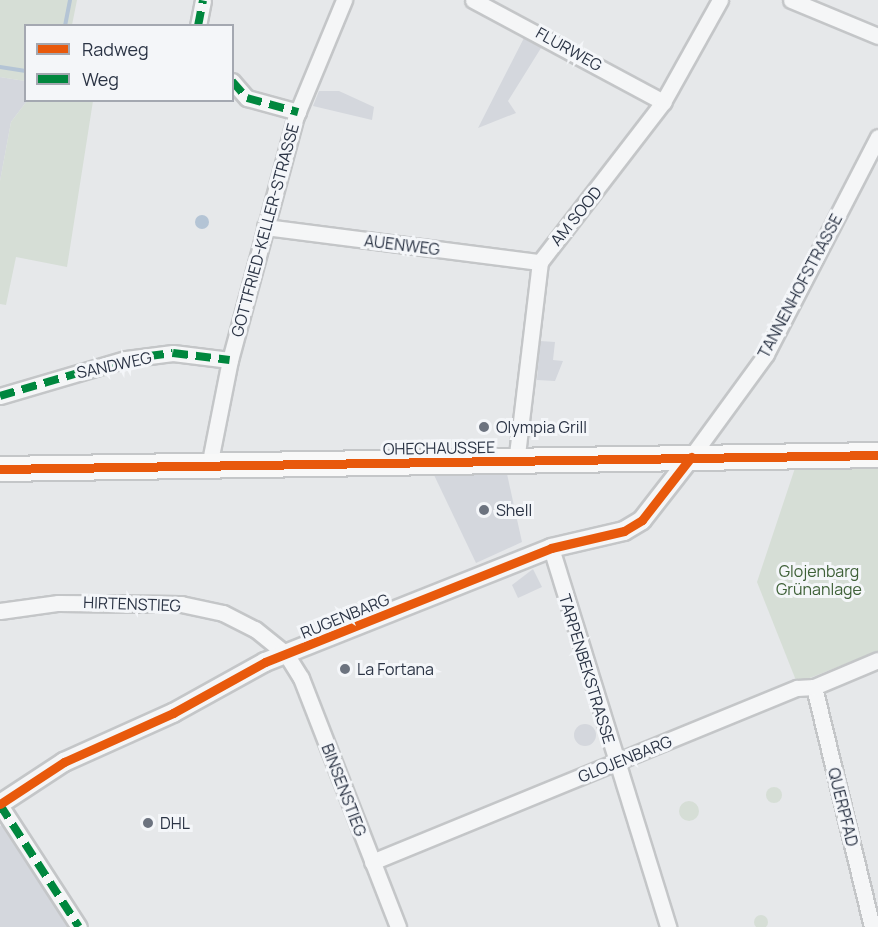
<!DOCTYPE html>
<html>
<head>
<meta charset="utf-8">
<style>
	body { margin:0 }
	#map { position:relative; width:878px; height:927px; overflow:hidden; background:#e6e8ea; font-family:Manrope,sans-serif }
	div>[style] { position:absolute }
	.built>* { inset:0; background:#d4d7dd }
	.round { border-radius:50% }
	.green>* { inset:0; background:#d6ded6 }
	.water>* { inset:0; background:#b4c4d5 }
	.stream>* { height:4px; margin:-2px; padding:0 2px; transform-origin:2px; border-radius:2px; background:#b4c4d5 }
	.roads { filter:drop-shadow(2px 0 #c4c6c8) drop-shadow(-2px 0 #c4c6c8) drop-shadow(0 2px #c4c6c8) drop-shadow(0 -2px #c4c6c8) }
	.minor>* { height:15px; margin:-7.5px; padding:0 7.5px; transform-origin:7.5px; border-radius:7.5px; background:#f5f6f7 }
	.tertiary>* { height:18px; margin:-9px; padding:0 9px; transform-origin:9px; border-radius:9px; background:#f5f6f7 }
	.primary>* { height:24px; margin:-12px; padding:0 12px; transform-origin:12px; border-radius:12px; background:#f8f8f8 }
	.quiet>* { height:8px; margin-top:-4px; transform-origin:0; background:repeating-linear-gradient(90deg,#00873e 0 15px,transparent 0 23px) }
	.cycleway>* { height:9px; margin:-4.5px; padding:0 4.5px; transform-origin:4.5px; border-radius:4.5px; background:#e8590c }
	.dots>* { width:16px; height:16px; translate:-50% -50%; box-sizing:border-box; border:3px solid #f4f6f9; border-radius:50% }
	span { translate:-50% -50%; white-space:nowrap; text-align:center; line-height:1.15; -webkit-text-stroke:6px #f4f6f9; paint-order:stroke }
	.street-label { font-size:16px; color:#2b3445 }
	.poi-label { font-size:16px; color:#2b3445 }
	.left { translate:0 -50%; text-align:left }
	.park-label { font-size:16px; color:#3f6138 }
	.legend { position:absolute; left:24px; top:24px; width:210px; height:78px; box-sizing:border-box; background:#f4f6f9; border:2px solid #a4a8b1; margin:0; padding:8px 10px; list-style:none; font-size:18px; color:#2b3445 }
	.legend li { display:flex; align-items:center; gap:12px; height:30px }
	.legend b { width:30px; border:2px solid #a4a8b1 }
</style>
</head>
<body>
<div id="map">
	<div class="built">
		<i style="clip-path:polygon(526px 34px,541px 48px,508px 101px,516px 113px,478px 128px)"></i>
		<i style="clip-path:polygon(0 77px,25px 81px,27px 101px,11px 122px,0 181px)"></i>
		<i style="clip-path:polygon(319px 91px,339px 91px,374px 107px,372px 120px,313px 106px)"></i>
		<i style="clip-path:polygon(540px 341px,555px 342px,553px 360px,563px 361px,555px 381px,537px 380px)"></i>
		<i style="clip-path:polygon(507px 474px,522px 542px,476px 563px,434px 475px)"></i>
		<i style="clip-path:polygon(533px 569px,542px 587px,518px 598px,512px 585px)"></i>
		<i class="round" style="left:574px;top:724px;width:22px;height:22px"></i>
		<i style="clip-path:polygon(5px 823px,72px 927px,0 927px,0 826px)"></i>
	</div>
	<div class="green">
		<i style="clip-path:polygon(0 0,77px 0,72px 25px,26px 26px,25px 81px,0 77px)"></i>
		<i style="clip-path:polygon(27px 101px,93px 101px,67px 267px,16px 257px,6px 305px,0 304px,0 181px,11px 122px)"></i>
		<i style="clip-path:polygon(878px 461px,878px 651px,797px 683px,757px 582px,797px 462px)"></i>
		<i class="round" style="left:766px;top:787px;width:16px;height:16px"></i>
		<i class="round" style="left:679px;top:801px;width:20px;height:20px"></i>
		<i class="round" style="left:754px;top:915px;width:14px;height:14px"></i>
	</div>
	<div class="water">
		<i class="round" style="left:195px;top:215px;width:14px;height:14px"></i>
	</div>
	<div class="stream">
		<i style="left:65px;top:26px;width:26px;rotate:-79deg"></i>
		<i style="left:0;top:67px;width:26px;rotate:9deg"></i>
	</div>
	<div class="roads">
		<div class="minor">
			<i style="left:473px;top:0;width:216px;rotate:28.2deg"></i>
			<i style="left:791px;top:0;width:94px;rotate:22.5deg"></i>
			<i style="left:198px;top:26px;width:26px;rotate:-79deg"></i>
			<i style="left:232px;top:81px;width:23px;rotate:49deg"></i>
			<i style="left:247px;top:98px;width:53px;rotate:15.4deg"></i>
			<i style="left:265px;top:227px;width:277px;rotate:7.3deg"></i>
			<i style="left:0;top:396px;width:131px;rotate:-16.4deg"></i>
			<i style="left:126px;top:359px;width:47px;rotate:-7.3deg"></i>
			<i style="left:173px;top:353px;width:57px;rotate:7deg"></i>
			<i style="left:691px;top:457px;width:127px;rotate:-53.9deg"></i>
			<i style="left:766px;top:354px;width:244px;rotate:-62.7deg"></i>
			<i style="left:516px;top:463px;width:202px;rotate:-83.2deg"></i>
			<i style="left:540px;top:262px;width:202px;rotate:-52.4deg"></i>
			<i style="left:663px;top:102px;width:117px;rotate:-60.8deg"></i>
			<i style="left:209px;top:466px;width:108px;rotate:-78.8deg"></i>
			<i style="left:230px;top:360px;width:253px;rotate:-74.9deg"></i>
			<i style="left:296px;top:116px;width:126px;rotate:-67.5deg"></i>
			<i style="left:551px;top:548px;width:397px;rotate:72.8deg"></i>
			<i style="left:0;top:611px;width:59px;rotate:-7.9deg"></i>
			<i style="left:58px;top:603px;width:123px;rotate:0.5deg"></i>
			<i style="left:181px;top:604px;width:43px;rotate:12.1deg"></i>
			<i style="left:223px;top:613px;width:36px;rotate:27deg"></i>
			<i style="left:255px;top:629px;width:40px;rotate:39deg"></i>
			<i style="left:286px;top:654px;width:28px;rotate:58deg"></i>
			<i style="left:301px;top:678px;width:267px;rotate:68.7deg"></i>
			<i style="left:814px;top:687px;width:247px;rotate:76.4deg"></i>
			<i style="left:0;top:805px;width:145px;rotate:57.1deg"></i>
			<i style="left:372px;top:862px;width:459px;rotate:-22.3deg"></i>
			<i style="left:797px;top:688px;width:17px;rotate:-3deg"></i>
			<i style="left:814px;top:687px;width:69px;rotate:-22.9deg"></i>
		</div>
		<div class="tertiary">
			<i style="left:0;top:804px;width:77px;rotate:-33.3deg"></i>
			<i style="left:64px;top:762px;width:120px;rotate:-24.2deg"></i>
			<i style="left:173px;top:713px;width:105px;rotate:-29deg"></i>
			<i style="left:265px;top:662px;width:308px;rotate:-21.7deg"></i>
			<i style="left:551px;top:548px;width:75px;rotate:-13.1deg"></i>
			<i style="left:624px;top:531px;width:21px;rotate:-31deg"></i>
			<i style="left:642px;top:520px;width:80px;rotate:-52.1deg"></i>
		</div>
		<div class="primary">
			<i style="left:0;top:469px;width:878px;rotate:-0.91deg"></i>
		</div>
	</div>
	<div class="quiet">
		<i style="left:198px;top:26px;width:26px;rotate:-79deg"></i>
		<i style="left:232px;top:81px;width:23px;rotate:49deg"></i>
		<i style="left:247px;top:98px;width:53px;rotate:15.4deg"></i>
		<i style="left:0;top:396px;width:131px;rotate:-16.4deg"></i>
		<i style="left:126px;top:359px;width:47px;rotate:-7.3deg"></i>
		<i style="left:173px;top:353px;width:57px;rotate:7deg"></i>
		<i style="left:0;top:805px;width:145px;rotate:57.1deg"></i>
	</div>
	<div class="cycleway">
		<i style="left:0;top:469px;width:878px;rotate:-0.91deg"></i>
		<i style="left:0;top:804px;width:77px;rotate:-33.3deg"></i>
		<i style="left:64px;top:762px;width:120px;rotate:-24.2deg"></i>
		<i style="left:173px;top:713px;width:105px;rotate:-29deg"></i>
		<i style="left:265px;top:662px;width:308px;rotate:-21.7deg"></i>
		<i style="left:551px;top:548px;width:75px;rotate:-13.1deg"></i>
		<i style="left:624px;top:531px;width:21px;rotate:-31deg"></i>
		<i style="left:642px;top:520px;width:80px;rotate:-52.1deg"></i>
	</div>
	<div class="dots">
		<i style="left:484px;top:427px;background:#6c737f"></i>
		<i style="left:484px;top:510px;background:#6c737f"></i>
		<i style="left:345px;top:669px;background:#6c737f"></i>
		<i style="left:148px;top:823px;background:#6c737f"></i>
	</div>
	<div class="street-label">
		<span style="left:569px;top:49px;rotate:29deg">FLURWEG</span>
		<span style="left:576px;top:216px;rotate:-51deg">AM SOOD</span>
		<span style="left:265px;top:230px;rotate:-75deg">GOTTFRIED-KELLER-STRASSE</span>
		<span style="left:402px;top:245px;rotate:7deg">AUENWEG</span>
		<span style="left:800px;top:286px;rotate:-62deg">TANNENHOFSTRASSE</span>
		<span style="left:114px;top:365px;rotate:-12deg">SANDWEG</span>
		<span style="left:439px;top:448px;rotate:-1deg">OHECHAUSSEE</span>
		<span style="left:132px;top:604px;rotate:2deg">HIRTENSTIEG</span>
		<span style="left:345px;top:616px;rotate:-22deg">RUGENBARG</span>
		<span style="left:587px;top:669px;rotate:73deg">TARPENBEKSTRASSE</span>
		<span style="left:625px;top:759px;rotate:-22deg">GLOJENBARG</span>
		<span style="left:344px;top:790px;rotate:69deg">BINSENSTIEG</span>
		<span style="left:843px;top:807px;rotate:76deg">QUERPFAD</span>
	</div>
	<div class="poi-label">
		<span class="left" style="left:496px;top:427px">Olympia Grill</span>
		<span class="left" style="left:496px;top:510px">Shell</span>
		<span class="left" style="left:357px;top:669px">La Fortana</span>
		<span class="left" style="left:160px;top:823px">DHL</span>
	</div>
	<div class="park-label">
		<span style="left:819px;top:580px">Glojenbarg<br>Grünanlage</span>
	</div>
	<ul class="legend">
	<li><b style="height:8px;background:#e8590c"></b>Radweg</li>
	<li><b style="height:8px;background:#00873e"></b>Weg</li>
	</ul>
</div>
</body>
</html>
